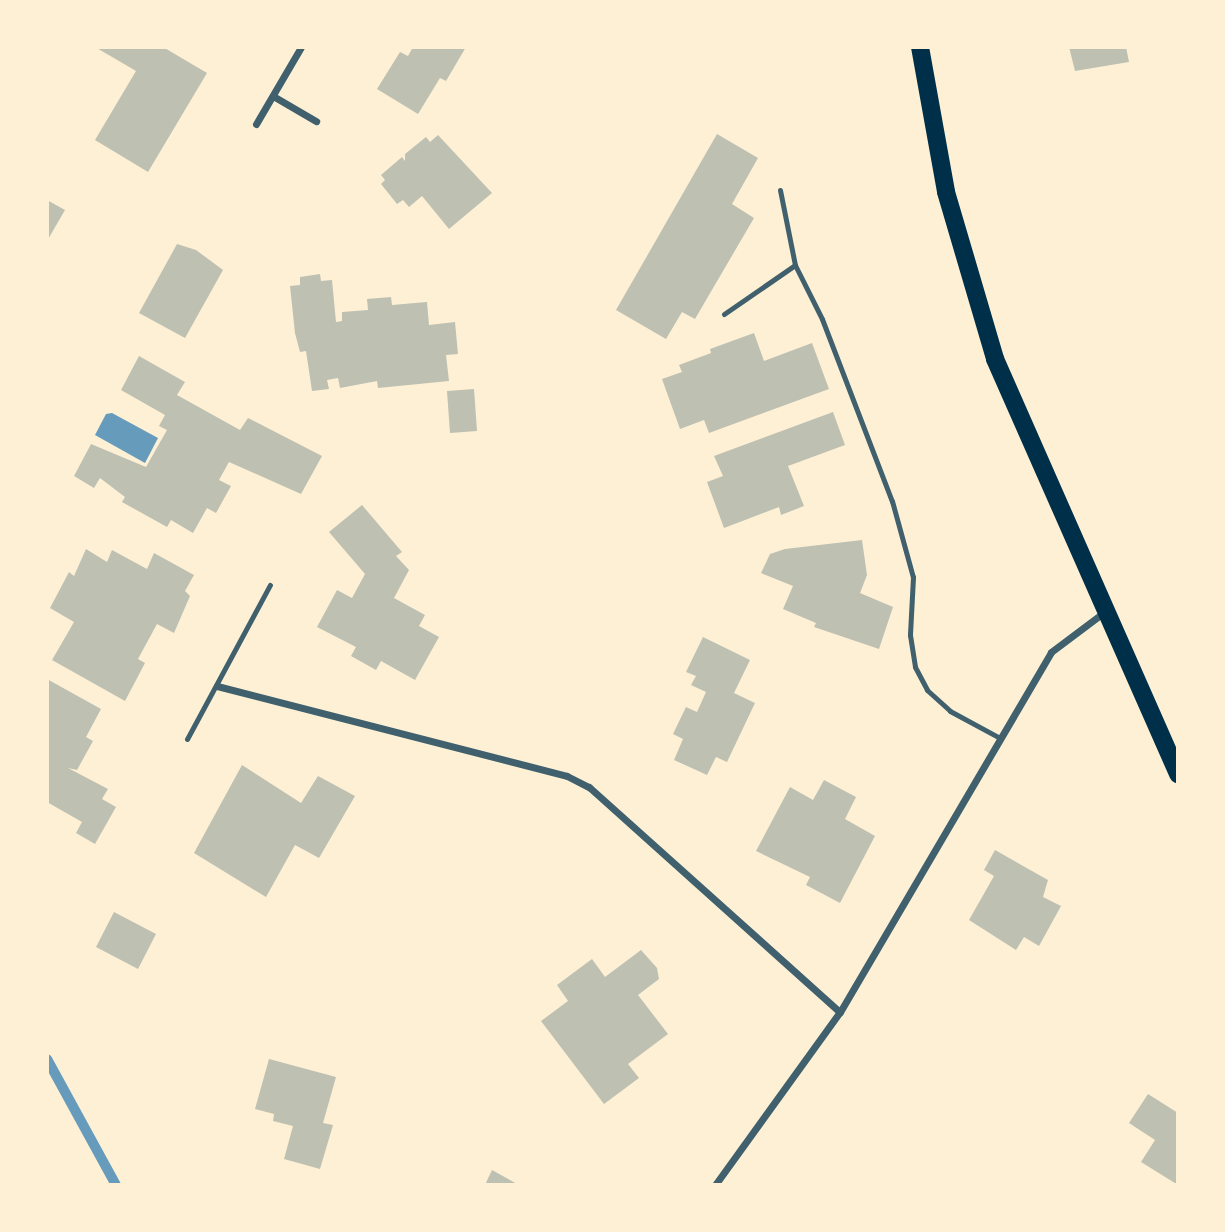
<!DOCTYPE html>
<html>
<head>
<meta charset="utf-8">
<style>
	body { margin:0 }
	#map { position:relative; width:1225px; height:1232px; overflow:hidden; background:#fdf0d5; font-family:Montserrat,sans-serif }
	div>[style] { position:absolute }
	.water>* { inset:0; background:#669bbc }
	.stream>* { height:10px; margin:-5px; padding:0 5px; transform-origin:5px; border-radius:5px; background:#669bbc }
	.building>* { inset:0; background:#bec0b2 }
	.service>* { height:5px; margin:-2.5px; padding:0 2.5px; transform-origin:2.5px; border-radius:2.5px; background:#3f606c }
	.minor>* { height:7px; margin:-3.5px; padding:0 3.5px; transform-origin:3.5px; border-radius:3.5px; background:#3f606c }
	.primary>* { height:18px; margin:-9px; padding:0 9px; transform-origin:9px; border-radius:9px; background:#003049 }
	span { translate:-50% -50%; white-space:nowrap; text-align:center; line-height:1.15; -webkit-text-stroke:6px #fdf0d5; paint-order:stroke }
	.frame { position:absolute; inset:0; border:49px solid #fdf0d5; pointer-events:none }
</style>
</head>
<body>
<div id="map">
	<div class="water">
		<i style="clip-path:polygon(112px 413px,158px 438px,145px 463px,95px 435px,106px 414px)"></i>
	</div>
	<div class="stream">
		<i style="left:47px;top:1059px;width:144px;rotate:61.3deg"></i>
	</div>
	<div class="building">
		<i style="clip-path:polygon(95px 47px,163px 47px,207px 73px,148px 172px,95px 140px,136px 71px)"></i>
		<i style="clip-path:polygon(413px 47px,466px 47px,446px 81px,440px 78px,418px 114px,377px 89px,400px 52px,408px 56px)"></i>
		<i style="clip-path:polygon(1069px 47px,1126px 47px,1129px 62px,1075px 71px)"></i>
		<i style="clip-path:polygon(717px 134px,758px 158px,732px 204px,754px 218px,695px 319px,682px 312px,666px 339px,616px 310px)"></i>
		<i style="clip-path:polygon(438px 135px,492px 193px,449px 229px,422px 196px,409px 207px,403px 200px,397px 204px,381px 184px,385px 180px,381px 175px,402px 157px,405px 161px,405px 154px,426px 137px,430px 142px)"></i>
		<i style="clip-path:polygon(47px 200px,65px 210px,47px 241px)"></i>
		<i style="clip-path:polygon(177px 244px,196px 250px,223px 270px,185px 338px,139px 313px)"></i>
		<i style="clip-path:polygon(320px 274px,321px 281px,332px 280px,336px 322px,342px 321px,342px 312px,368px 310px,367px 299px,391px 297px,392px 305px,427px 302px,429px 325px,455px 322px,458px 354px,446px 355px,449px 381px,378px 388px,377px 381px,340px 388px,338px 378px,327px 380px,329px 389px,312px 391px,306px 351px,300px 352px,295px 333px,290px 286px,300px 285px,300px 277px)"></i>
		<i style="clip-path:polygon(754px 333px,764px 361px,812px 343px,829px 389px,709px 433px,704px 420px,680px 429px,662px 379px,682px 372px,679px 365px,711px 353px,710px 349px)"></i>
		<i style="clip-path:polygon(139px 356px,185px 382px,177px 395px,240px 430px,248px 418px,322px 456px,301px 494px,229px 462px,219px 480px,231px 486px,216px 513px,207px 508px,193px 533px,171px 520px,167px 527px,122px 502px,125px 497px,100px 478px,94px 488px,74px 476px,91px 444px,146px 467px,167px 430px,159px 426px,165px 415px,121px 390px)"></i>
		<i style="clip-path:polygon(474px 389px,477px 431px,450px 433px,447px 391px)"></i>
		<i style="clip-path:polygon(833px 412px,845px 445px,788px 466px,804px 506px,781px 515px,779px 507px,724px 528px,707px 482px,723px 476px,714px 456px)"></i>
		<i style="clip-path:polygon(362px 505px,402px 552px,396px 556px,409px 570px,394px 598px,425px 615px,419px 626px,439px 637px,415px 680px,381px 661px,376px 670px,351px 656px,356px 647px,317px 627px,337px 590px,352px 598px,365px 574px,329px 532px)"></i>
		<i style="clip-path:polygon(862px 540px,867px 575px,860px 593px,893px 607px,879px 649px,814px 627px,816px 623px,783px 609px,793px 586px,761px 573px,770px 554px,785px 549px)"></i>
		<i style="clip-path:polygon(86px 549px,107px 562px,112px 550px,147px 569px,154px 553px,194px 575px,185px 591px,190px 596px,174px 633px,157px 624px,138px 659px,145px 663px,125px 701px,52px 660px,74px 622px,50px 608px,69px 572px,74px 576px)"></i>
		<i style="clip-path:polygon(703px 637px,750px 660px,734px 693px,755px 703px,727px 762px,716px 757px,707px 775px,674px 760px,683px 739px,673px 734px,686px 707px,697px 712px,706px 692px,691px 685px,696px 676px,686px 672px)"></i>
		<i style="clip-path:polygon(47px 679px,101px 709px,86px 737px,93px 741px,77px 770px,68px 768px,108px 789px,102px 799px,116px 807px,95px 844px,76px 833px,82px 822px,47px 802px)"></i>
		<i style="clip-path:polygon(242px 765px,301px 803px,318px 776px,355px 796px,319px 858px,295px 845px,266px 897px,194px 853px)"></i>
		<i style="clip-path:polygon(824px 780px,856px 797px,845px 819px,875px 836px,840px 903px,806px 885px,810px 877px,756px 851px,790px 787px,813px 800px)"></i>
		<i style="clip-path:polygon(995px 850px,1048px 880px,1043px 897px,1061px 906px,1039px 946px,1024px 937px,1016px 950px,969px 920px,994px 876px,984px 870px)"></i>
		<i style="clip-path:polygon(114px 912px,156px 934px,138px 969px,96px 947px)"></i>
		<i style="clip-path:polygon(641px 950px,657px 968px,659px 979px,638px 995px,668px 1034px,628px 1064px,639px 1078px,604px 1104px,541px 1021px,568px 1001px,557px 985px,592px 959px,605px 977px)"></i>
		<i style="clip-path:polygon(269px 1059px,336px 1077px,323px 1123px,333px 1125px,320px 1169px,284px 1159px,293px 1126px,273px 1121px,274px 1114px,255px 1109px)"></i>
		<i style="clip-path:polygon(1148px 1094px,1178px 1113px,1178px 1185px,1141px 1162px,1155px 1140px,1129px 1123px)"></i>
		<i style="clip-path:polygon(492px 1170px,519px 1185px,485px 1185px)"></i>
	</div>
	<div class="service">
		<i style="left:780px;top:190px;width:76px;rotate:78.7deg"></i>
		<i style="left:795px;top:265px;width:60px;rotate:63.4deg"></i>
		<i style="left:822px;top:319px;width:195px;rotate:69deg"></i>
		<i style="left:892px;top:501px;width:79px;rotate:74.6deg"></i>
		<i style="left:913px;top:577px;width:58px;rotate:93deg"></i>
		<i style="left:910px;top:635px;width:32px;rotate:81deg"></i>
		<i style="left:915px;top:667px;width:26px;rotate:62deg"></i>
		<i style="left:927px;top:690px;width:31px;rotate:42deg"></i>
		<i style="left:950px;top:711px;width:55px;rotate:28.4deg"></i>
		<i style="left:724px;top:314px;width:86px;rotate:-34.6deg"></i>
		<i style="left:187px;top:739px;width:175px;rotate:-61.7deg"></i>
	</div>
	<div class="minor">
		<i style="left:273px;top:96px;width:50px;rotate:30.2deg"></i>
		<i style="left:256px;top:124px;width:89px;rotate:-59.7deg"></i>
		<i style="left:217px;top:686px;width:361px;rotate:14.4deg"></i>
		<i style="left:567px;top:776px;width:25px;rotate:27deg"></i>
		<i style="left:589px;top:787px;width:337px;rotate:41.9deg"></i>
		<i style="left:715px;top:1185px;width:213px;rotate:-54.2deg"></i>
		<i style="left:840px;top:1012px;width:417px;rotate:-59.6deg"></i>
		<i style="left:1051px;top:652px;width:65px;rotate:-36.9deg"></i>
	</div>
	<div class="primary">
		<i style="left:920px;top:47px;width:147px;rotate:79.8deg"></i>
		<i style="left:946px;top:192px;width:174px;rotate:73.6deg"></i>
		<i style="left:995px;top:359px;width:454px;rotate:66.2deg"></i>
	</div>
	<div class="frame"></div>
</div>
</body>
</html>
